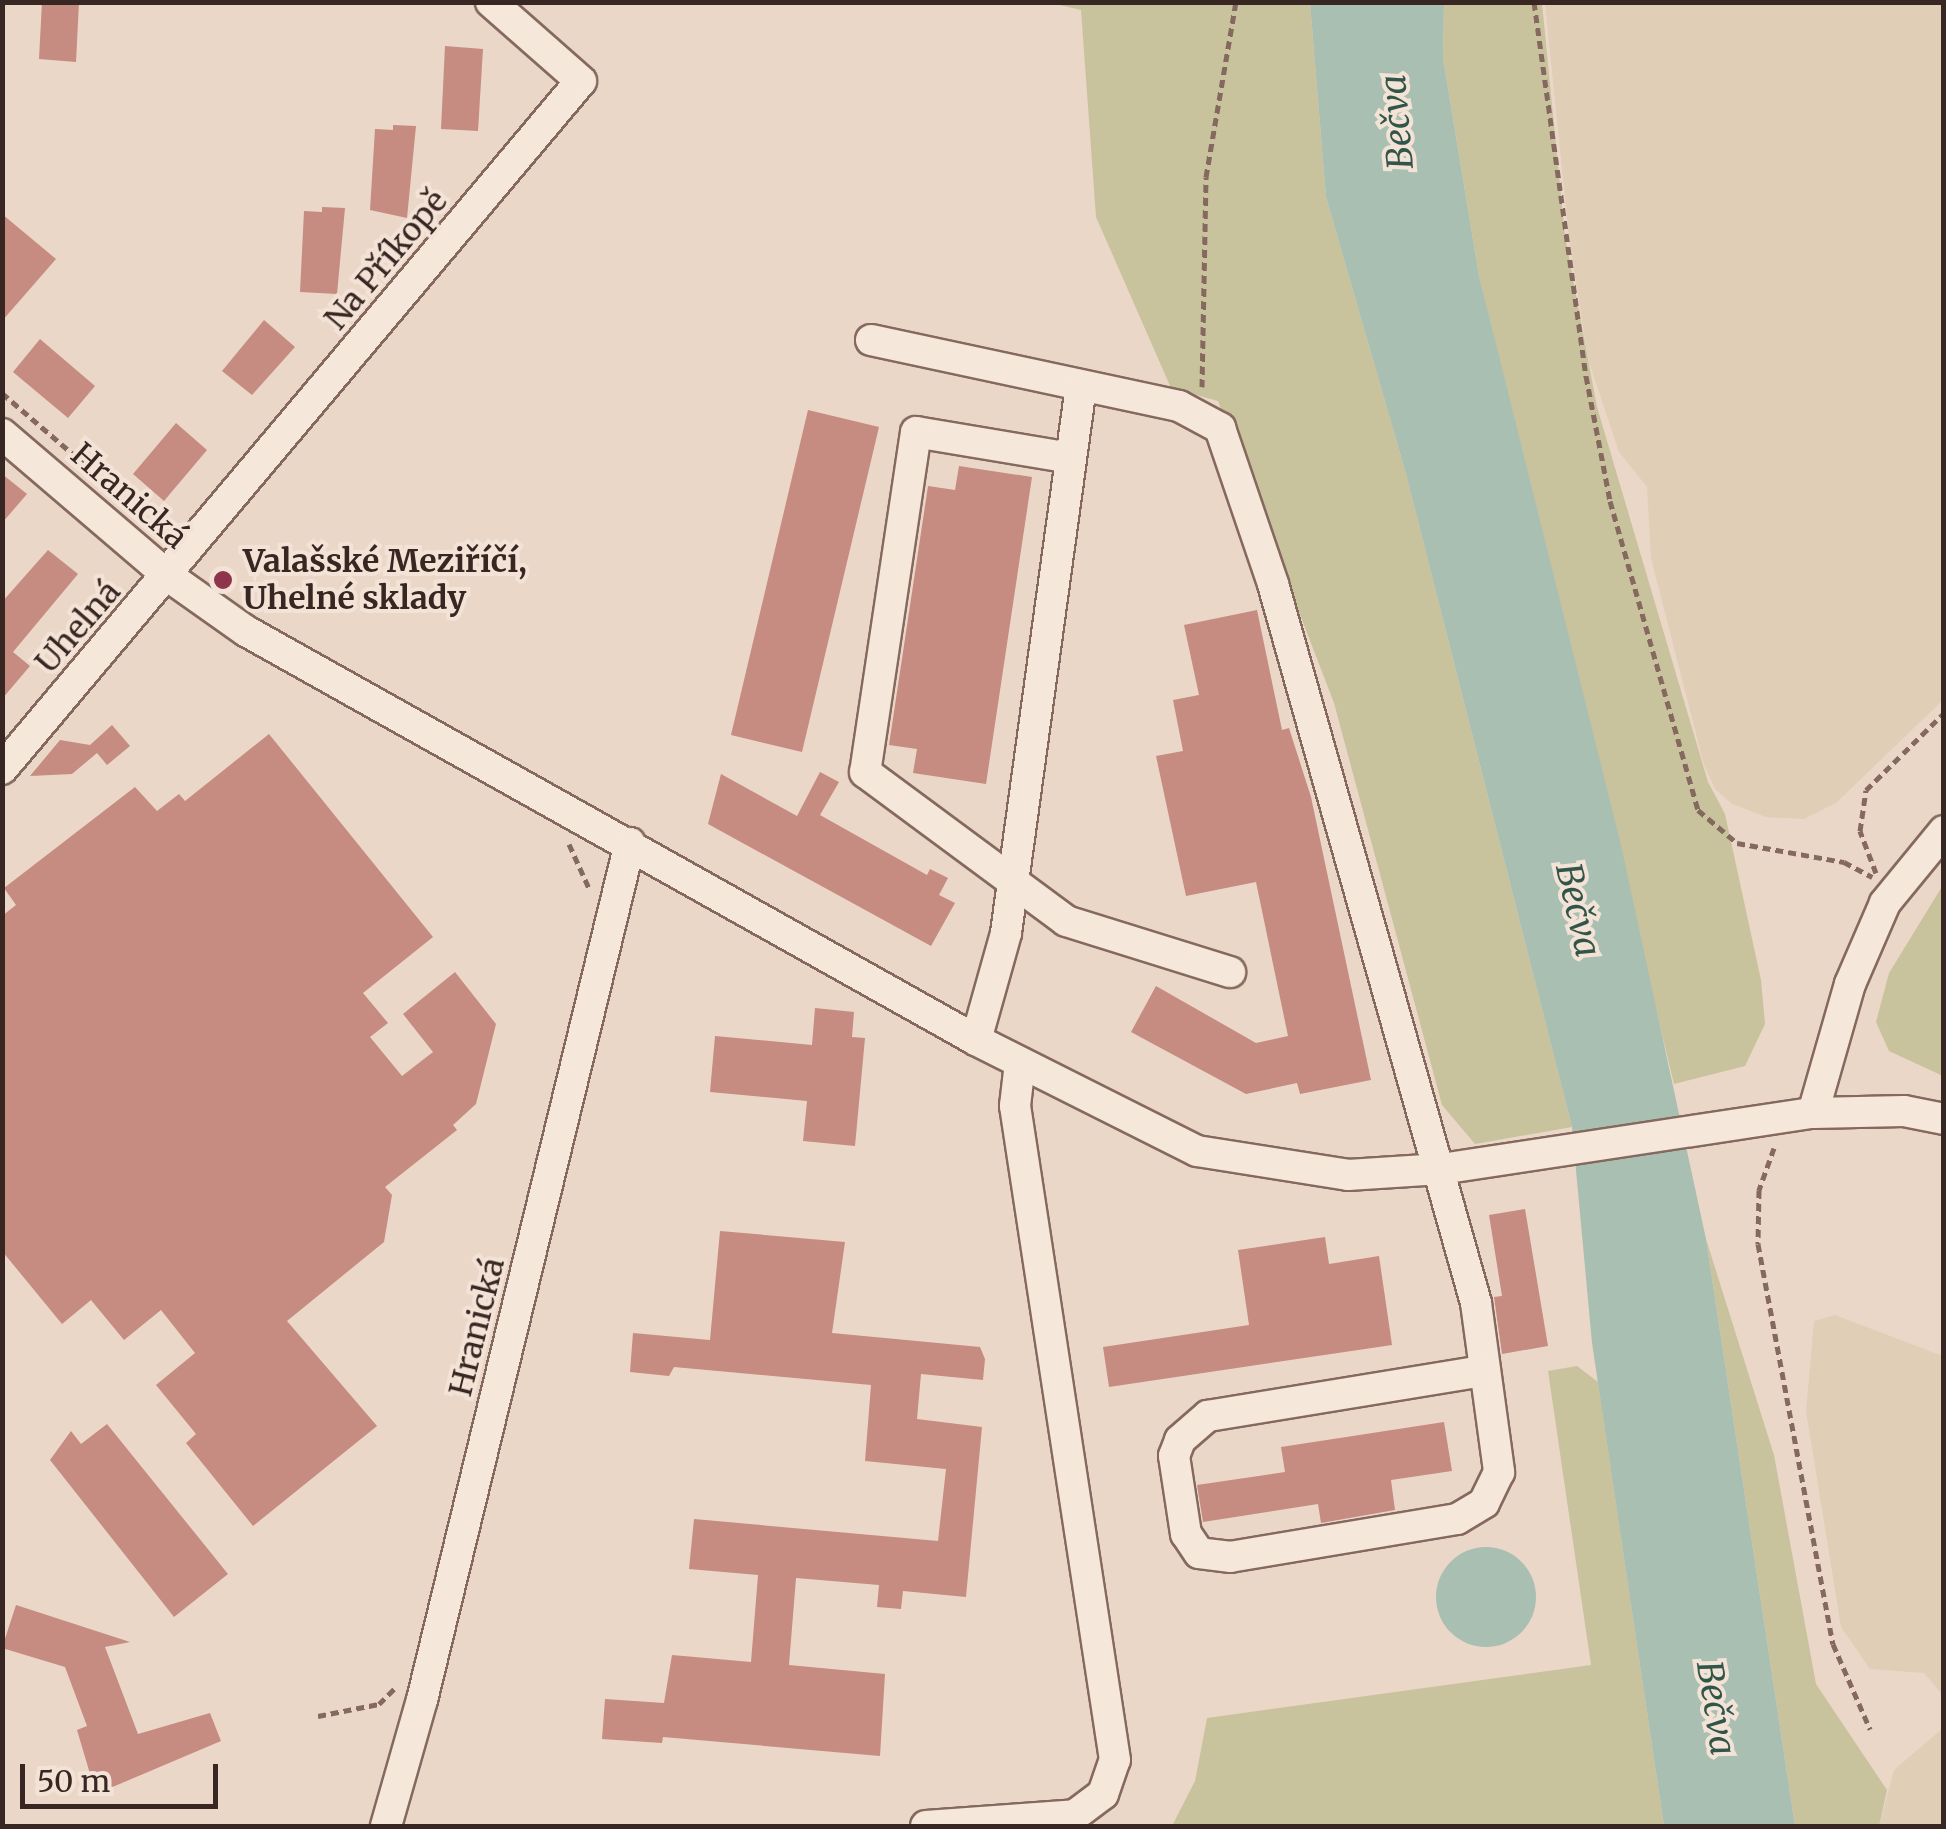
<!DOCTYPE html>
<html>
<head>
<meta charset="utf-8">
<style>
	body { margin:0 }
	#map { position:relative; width:1946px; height:1829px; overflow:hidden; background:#ebd7c8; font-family:Merriweather,serif }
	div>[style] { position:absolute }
	.farmland>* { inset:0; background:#e0ceb6 }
	.green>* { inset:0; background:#c8c29d }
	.water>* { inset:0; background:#a9bfb2 }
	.round { border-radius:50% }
	.building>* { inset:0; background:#c68b81 }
	.path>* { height:5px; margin-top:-2.5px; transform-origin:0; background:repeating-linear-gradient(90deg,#85695e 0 8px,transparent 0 13px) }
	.roads { filter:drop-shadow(2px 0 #85695e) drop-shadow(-2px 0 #85695e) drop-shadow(0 2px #85695e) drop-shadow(0 -2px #85695e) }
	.minor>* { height:30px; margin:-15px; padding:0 15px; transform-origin:15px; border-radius:15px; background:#f6e7db }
	.dots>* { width:28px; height:28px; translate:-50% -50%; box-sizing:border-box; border:5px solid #f3e3d7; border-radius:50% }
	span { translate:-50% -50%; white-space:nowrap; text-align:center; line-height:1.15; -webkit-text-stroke:8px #f3e3d7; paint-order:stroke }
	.street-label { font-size:32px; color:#372621 }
	.poi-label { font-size:32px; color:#372621; font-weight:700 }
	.left { translate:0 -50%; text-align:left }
	.water-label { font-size:35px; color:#315549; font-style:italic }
	.frame { position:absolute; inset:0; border:5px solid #372621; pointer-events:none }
	.scale { position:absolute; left:20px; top:1764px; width:198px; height:45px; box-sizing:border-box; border:5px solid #372621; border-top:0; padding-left:12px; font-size:30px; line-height:35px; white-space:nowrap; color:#372621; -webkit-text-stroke:8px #f3e3d7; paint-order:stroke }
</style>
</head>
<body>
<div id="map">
	<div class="farmland">
		<i style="clip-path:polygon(1545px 3px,1943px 3px,1943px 700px,1836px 803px,1804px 819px,1766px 817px,1732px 804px,1715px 789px,1704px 765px,1651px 558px,1647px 487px,1619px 452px,1588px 359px,1569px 238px)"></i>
		<i style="clip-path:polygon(1835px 1315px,1943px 1356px,1943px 1695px,1924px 1673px,1870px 1669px,1841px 1627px,1806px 1411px,1814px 1321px)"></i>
		<i style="clip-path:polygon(1943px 1728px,1943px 1826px,1879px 1826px,1894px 1770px)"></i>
	</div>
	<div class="green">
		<i style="clip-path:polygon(1051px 3px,1310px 3px,1326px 197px,1406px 474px,1572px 1127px,1475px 1144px,1442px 1105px,1334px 703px,1218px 401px,1171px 388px,1096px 217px,1081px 10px)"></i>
		<i style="clip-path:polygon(1444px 3px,1542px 3px,1565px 236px,1597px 407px,1708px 782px,1725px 814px,1761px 980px,1765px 1024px,1745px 1066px,1674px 1084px,1479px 276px,1443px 58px)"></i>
		<i style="clip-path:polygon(1943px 885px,1943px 1076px,1889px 1051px,1876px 1022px,1889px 973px)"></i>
		<i style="clip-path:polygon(1706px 1239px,1774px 1455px,1816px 1684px,1887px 1790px,1879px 1826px,1795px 1826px)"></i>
		<i style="clip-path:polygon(1577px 1366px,1598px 1382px,1664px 1826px,1172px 1826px,1195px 1781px,1207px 1718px,1591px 1665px,1548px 1371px)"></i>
	</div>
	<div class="water">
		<i style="clip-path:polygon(1310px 3px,1444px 3px,1443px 58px,1479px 276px,1621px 845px,1706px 1239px,1795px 1826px,1664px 1826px,1592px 1343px,1572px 1127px,1406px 474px,1326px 197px)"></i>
		<i class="round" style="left:1436px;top:1547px;width:100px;height:100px"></i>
	</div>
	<div class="building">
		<i style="clip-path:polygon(42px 2px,79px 2px,76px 62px,39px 59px)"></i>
		<i style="clip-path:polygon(445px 46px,483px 49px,478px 131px,441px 129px)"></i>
		<i style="clip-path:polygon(393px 125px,416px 126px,407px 218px,370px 210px,375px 129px,393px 130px)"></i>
		<i style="clip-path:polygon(322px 207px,345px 208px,337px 294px,300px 292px,304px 211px,322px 212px)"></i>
		<i style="clip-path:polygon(2px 214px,56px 259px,2px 321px)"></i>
		<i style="clip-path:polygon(264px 320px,295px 347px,252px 395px,222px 371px)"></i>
		<i style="clip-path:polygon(40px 339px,95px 386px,68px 418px,13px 372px)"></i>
		<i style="clip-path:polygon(808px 410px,879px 427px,802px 752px,731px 735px)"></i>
		<i style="clip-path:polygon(176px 423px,207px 450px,164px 501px,133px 474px)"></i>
		<i style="clip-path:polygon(959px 466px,1032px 477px,986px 784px,913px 773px,917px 749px,889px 745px,928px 486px,955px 490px)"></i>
		<i style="clip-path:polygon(2px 474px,27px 494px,2px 523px)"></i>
		<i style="clip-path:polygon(48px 550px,78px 574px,13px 652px,30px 666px,2px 699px,2px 602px)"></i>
		<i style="clip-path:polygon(1257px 610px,1282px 730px,1289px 728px,1311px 797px,1371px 1080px,1300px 1094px,1297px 1083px,1246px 1094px,1131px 1032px,1156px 986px,1256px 1043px,1288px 1036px,1256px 882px,1186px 896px,1156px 756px,1183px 751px,1173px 700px,1199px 695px,1184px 625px)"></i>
		<i style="clip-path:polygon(112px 725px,130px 746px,107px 765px,97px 753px,72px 774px,30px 776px,60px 740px,90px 745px)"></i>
		<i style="clip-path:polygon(269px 734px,433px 937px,363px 993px,388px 1023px,370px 1037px,402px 1076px,433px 1052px,403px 1014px,455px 972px,496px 1024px,476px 1104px,453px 1125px,457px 1130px,385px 1187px,392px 1195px,384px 1242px,287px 1321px,377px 1426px,253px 1526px,186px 1443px,196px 1434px,156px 1385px,195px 1353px,161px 1310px,124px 1340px,91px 1300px,62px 1324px,2px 1251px,2px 916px,16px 905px,4px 888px,135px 787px,157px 811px,179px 794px,185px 801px)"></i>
		<i style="clip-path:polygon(820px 772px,839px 782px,820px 815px,927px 875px,930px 869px,948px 878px,939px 895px,955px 903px,931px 946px,708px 824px,721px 774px,797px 816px)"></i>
		<i style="clip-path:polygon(815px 1008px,854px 1012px,852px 1037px,865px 1038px,855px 1146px,803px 1141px,807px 1101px,710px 1092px,715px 1036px,812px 1045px)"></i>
		<i style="clip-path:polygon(1525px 1209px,1548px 1346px,1502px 1354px,1494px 1297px,1502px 1296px,1489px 1215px)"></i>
		<i style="clip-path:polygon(720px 1231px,845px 1242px,832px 1333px,980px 1347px,985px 1359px,983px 1380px,921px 1374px,917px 1419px,982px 1427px,966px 1597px,903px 1591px,901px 1609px,877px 1607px,879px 1585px,796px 1578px,789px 1665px,885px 1674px,880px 1756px,663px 1737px,662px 1743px,602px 1739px,605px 1699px,664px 1703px,672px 1655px,751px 1662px,758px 1575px,689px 1569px,694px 1519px,938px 1541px,946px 1469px,865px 1461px,871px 1385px,674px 1367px,669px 1376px,630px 1372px,633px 1333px,710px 1340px)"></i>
		<i style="clip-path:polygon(1325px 1237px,1329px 1264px,1379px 1256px,1392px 1345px,1109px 1387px,1103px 1347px,1249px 1325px,1238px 1250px)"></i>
		<i style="clip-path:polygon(1444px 1422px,1452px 1471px,1391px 1480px,1395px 1510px,1321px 1523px,1318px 1504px,1203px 1522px,1197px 1485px,1285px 1472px,1281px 1447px)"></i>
		<i style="clip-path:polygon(107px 1424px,228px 1574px,174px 1617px,50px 1460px,71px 1431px,81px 1444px)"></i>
		<i style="clip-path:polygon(16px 1605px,130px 1642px,105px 1647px,138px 1734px,210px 1713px,221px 1741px,96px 1794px,77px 1730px,87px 1726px,65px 1667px,2px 1648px)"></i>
	</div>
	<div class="path">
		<i style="left:1534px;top:2px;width:378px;rotate:82.1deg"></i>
		<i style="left:1586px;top:376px;width:127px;rotate:79.1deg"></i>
		<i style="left:1610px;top:501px;width:321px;rotate:74.1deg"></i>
		<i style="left:1698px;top:810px;width:51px;rotate:40.2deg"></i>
		<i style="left:1737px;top:843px;width:109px;rotate:10.1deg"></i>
		<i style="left:1844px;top:862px;width:32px;rotate:28deg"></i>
		<i style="left:1202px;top:387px;width:210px;rotate:-88.9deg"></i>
		<i style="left:1206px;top:177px;width:178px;rotate:-80.3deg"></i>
		<i style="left:2px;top:393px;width:187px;rotate:40.7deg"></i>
		<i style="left:569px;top:844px;width:48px;rotate:65.6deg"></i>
		<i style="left:1876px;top:873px;width:45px;rotate:-110.9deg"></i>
		<i style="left:1860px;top:831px;width:41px;rotate:-81.7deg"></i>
		<i style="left:1866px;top:790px;width:110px;rotate:-44.6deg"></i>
		<i style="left:1774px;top:1148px;width:45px;rotate:109.7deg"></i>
		<i style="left:1759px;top:1190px;width:54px;rotate:91.1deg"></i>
		<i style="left:1758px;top:1244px;width:407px;rotate:79.4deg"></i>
		<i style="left:1833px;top:1644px;width:93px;rotate:66.5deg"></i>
		<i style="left:318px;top:1716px;width:62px;rotate:-11.1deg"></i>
		<i style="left:379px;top:1704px;width:24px;rotate:-45deg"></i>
	</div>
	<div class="roads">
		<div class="minor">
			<i style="left:871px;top:340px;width:315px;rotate:12.1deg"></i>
			<i style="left:1179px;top:406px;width:47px;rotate:28.2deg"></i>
			<i style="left:1220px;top:428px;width:165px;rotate:71.2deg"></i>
			<i style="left:1273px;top:584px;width:747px;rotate:74.23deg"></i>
			<i style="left:1476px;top:1303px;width:171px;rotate:82.2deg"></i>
			<i style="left:1499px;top:1472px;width:34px;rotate:116deg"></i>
			<i style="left:1484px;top:1503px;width:31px;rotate:149deg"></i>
			<i style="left:1457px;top:1519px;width:229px;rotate:170.5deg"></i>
			<i style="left:1231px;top:1557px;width:32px;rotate:-173deg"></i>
			<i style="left:1199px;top:1553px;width:23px;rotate:-124deg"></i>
			<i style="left:1186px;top:1534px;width:79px;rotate:-98.7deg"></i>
			<i style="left:1174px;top:1456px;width:17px;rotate:-69deg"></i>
			<i style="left:1180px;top:1440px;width:37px;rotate:-41deg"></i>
			<i style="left:1208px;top:1416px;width:278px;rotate:-9.3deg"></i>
			<i style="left:2px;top:434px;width:218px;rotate:40.5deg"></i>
			<i style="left:168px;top:576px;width:95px;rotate:35.2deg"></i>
			<i style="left:246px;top:631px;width:837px;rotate:29.26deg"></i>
			<i style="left:976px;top:1040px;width:247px;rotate:26.7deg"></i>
			<i style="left:1197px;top:1151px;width:153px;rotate:9deg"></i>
			<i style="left:1348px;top:1175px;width:93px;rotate:-3.7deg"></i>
			<i style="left:1441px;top:1169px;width:376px;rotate:-8.6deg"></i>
			<i style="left:1813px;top:1113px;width:91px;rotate:-1.3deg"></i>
			<i style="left:1904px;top:1111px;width:41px;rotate:11.3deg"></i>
			<i style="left:1071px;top:458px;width:157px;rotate:-170.5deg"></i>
			<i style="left:916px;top:432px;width:344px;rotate:98.5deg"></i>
			<i style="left:865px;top:772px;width:250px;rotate:36.5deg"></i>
			<i style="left:1066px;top:921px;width:172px;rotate:17.3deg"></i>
			<i style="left:2px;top:769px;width:899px;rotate:-49.92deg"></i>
			<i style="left:581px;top:81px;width:120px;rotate:-138.7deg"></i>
			<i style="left:976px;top:1040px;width:111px;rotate:-74.3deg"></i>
			<i style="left:1006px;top:933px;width:552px;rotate:-82.19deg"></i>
			<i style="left:1813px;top:1113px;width:134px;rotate:-74deg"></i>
			<i style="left:1850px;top:984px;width:88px;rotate:-66.6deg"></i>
			<i style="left:1885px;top:903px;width:93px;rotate:-50.7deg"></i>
			<i style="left:386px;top:1826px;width:131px;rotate:-74.1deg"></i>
			<i style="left:422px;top:1700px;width:882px;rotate:-76.36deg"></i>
			<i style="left:926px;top:1826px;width:149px;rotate:-4.2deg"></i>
			<i style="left:1075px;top:1815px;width:35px;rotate:-37deg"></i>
			<i style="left:1103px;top:1794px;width:36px;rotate:-71deg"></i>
			<i style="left:1115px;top:1760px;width:662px;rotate:-98.69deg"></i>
			<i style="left:1015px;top:1106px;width:43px;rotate:-83.4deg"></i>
		</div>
	</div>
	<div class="dots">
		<i style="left:223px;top:580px;background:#8f344d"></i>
	</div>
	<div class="street-label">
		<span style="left:386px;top:260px;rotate:-50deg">Na Příkopě</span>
		<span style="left:129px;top:496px;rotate:41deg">Hranická</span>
		<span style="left:78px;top:627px;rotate:-49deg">Uhelná</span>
		<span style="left:477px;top:1327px;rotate:-76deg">Hranická</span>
	</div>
	<div class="poi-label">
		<span class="left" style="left:243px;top:580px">Valašské Meziříčí,<br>Uhelné sklady</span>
	</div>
	<div class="water-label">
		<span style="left:1397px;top:122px;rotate:-95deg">Bečva</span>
		<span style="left:1578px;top:910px;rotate:77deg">Bečva</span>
		<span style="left:1716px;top:1708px;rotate:81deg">Bečva</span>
	</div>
	<div class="frame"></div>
	<div class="scale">50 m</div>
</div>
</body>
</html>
